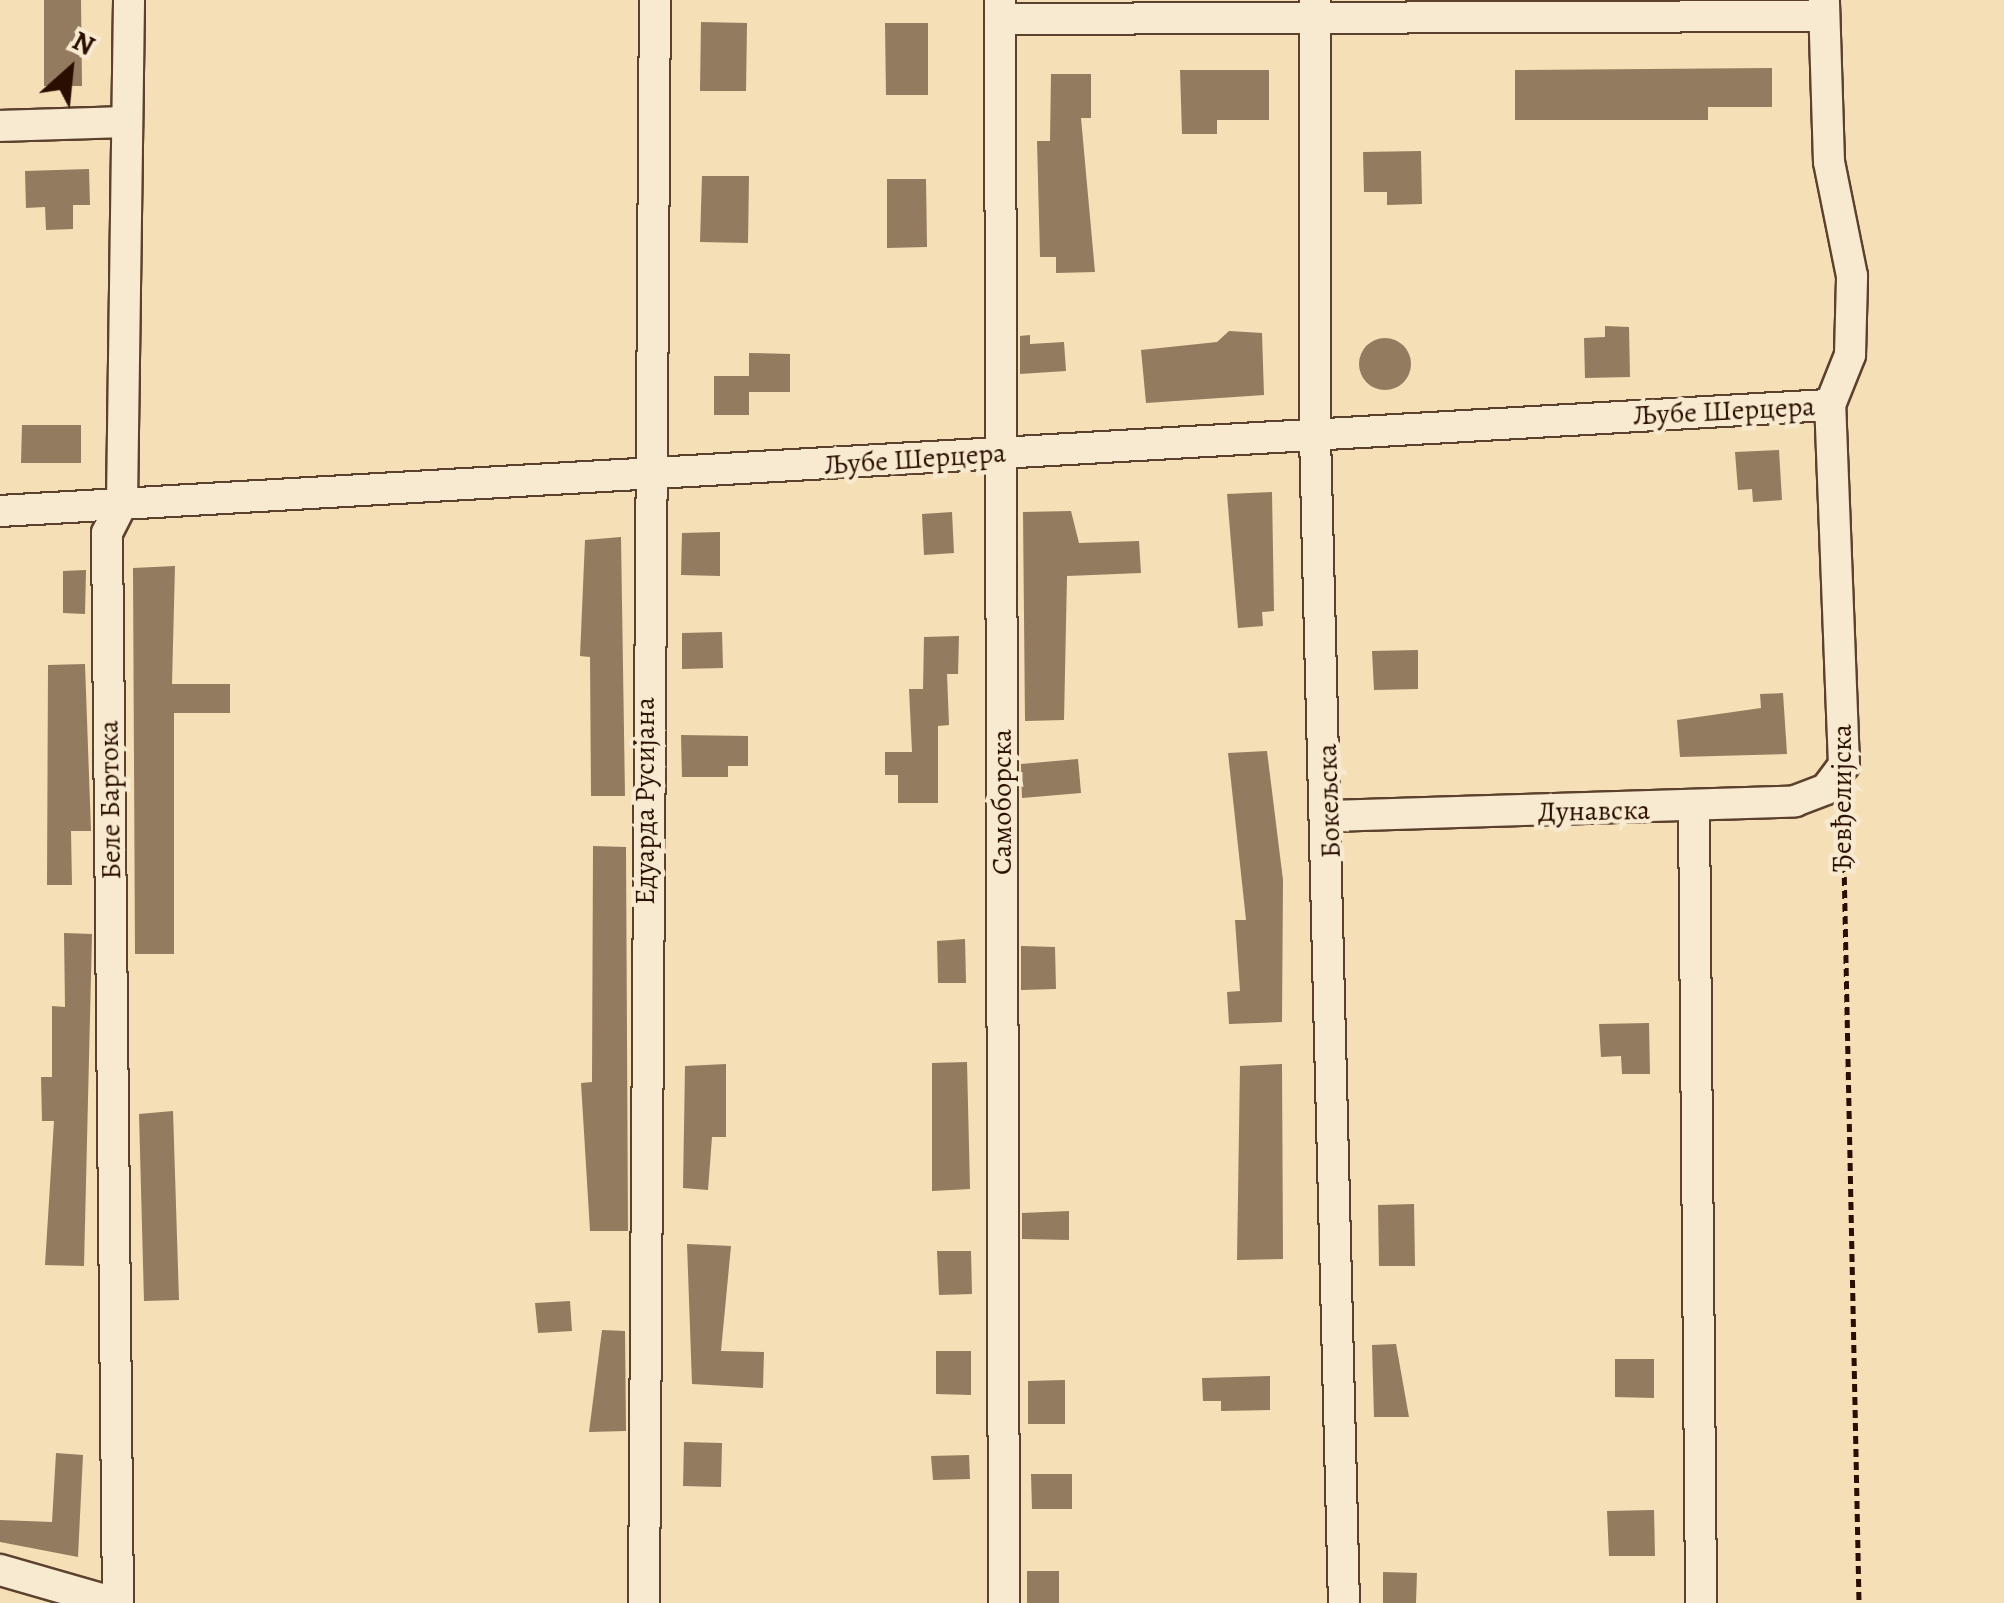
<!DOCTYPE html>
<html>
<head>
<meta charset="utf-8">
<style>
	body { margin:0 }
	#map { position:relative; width:2004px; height:1603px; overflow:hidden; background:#f4dfb6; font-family:Alegreya,serif }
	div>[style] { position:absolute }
	.building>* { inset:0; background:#937b5f }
	.round { border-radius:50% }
	.path>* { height:5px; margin-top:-2.5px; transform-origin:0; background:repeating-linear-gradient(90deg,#2a0e00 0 8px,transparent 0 13px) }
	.roads { filter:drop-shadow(2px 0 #5c422e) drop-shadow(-2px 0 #5c422e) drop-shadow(0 2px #5c422e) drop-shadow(0 -2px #5c422e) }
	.minor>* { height:30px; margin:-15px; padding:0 15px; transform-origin:15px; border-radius:15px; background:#f8ead0 }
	span { translate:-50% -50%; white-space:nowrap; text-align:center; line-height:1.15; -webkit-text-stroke:9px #f8ead0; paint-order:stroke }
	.street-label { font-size:28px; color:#2a0e00 }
	.north { position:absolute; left:20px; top:20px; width:100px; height:100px; -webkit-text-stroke:8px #f8ead0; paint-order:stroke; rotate:27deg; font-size:28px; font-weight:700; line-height:40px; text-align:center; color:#2a0e00 }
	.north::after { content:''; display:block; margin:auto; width:35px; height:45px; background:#2a0e00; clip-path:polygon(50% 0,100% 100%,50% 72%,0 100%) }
</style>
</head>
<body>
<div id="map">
	<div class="building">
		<i style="clip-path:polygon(44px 0,81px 0,82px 86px,44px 86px)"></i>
		<i style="clip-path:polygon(701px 22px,747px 23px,746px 91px,700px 91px)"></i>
		<i style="clip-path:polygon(885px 23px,928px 23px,928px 95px,886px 95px)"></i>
		<i style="clip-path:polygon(1772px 68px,1772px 107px,1708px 107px,1708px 120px,1515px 120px,1515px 70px)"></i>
		<i style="clip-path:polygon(1180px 70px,1269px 70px,1269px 120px,1217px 120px,1217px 134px,1182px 134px)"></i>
		<i style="clip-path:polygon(1051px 74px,1091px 74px,1091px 118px,1081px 118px,1095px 272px,1056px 273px,1056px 257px,1040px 257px,1037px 141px,1050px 141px)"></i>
		<i style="clip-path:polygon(1421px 151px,1422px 204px,1387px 205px,1387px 192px,1364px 192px,1363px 152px)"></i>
		<i style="clip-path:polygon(89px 169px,90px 205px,73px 205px,73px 229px,46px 230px,45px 207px,26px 208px,25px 171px)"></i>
		<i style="clip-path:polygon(702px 176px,749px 176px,748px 243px,700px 242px)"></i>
		<i style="clip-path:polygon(887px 179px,926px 179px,927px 247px,887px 248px)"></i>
		<i style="clip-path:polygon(1605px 326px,1629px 327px,1630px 377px,1585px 378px,1584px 338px,1605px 337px)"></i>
		<i style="clip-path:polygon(1229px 331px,1262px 333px,1264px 395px,1146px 403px,1141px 350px,1217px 342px)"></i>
		<i style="clip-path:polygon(1030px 335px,1030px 344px,1064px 342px,1066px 371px,1020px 374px,1020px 336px)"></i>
		<i class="round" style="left:1359px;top:338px;width:52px;height:52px"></i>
		<i style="clip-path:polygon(749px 353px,790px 354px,790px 392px,749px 392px,749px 378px,749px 415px,714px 415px,714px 376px,749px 376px)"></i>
		<i style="clip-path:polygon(22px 425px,81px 425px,81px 463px,21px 463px)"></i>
		<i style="clip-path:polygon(1779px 450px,1782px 500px,1753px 502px,1752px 489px,1738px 490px,1735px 452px)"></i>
		<i style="clip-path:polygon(1272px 492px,1274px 611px,1262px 612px,1263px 626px,1238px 628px,1227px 494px)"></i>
		<i style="clip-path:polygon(1071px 511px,1079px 543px,1139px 541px,1141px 573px,1067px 576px,1064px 720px,1025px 721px,1023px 512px)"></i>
		<i style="clip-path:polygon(952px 512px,954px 553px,924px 555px,922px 514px)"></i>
		<i style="clip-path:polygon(720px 532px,720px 576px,681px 575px,682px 533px)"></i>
		<i style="clip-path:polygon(621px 537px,625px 796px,591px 796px,590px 657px,580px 656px,585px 540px)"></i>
		<i style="clip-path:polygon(175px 566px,172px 684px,230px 684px,230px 713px,174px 713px,174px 954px,135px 954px,133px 568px)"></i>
		<i style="clip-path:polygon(86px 570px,85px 614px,63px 613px,63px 571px)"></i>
		<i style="clip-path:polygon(722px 632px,723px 668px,682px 669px,682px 633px)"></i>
		<i style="clip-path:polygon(959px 636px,958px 674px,947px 674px,949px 725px,938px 726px,938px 803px,898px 803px,898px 775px,885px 775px,885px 752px,912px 752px,909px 689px,923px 689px,924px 637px)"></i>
		<i style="clip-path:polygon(1418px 650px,1418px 689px,1374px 690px,1372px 651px)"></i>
		<i style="clip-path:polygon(85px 664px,91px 831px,71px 831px,72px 885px,47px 885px,48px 665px)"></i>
		<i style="clip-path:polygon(1783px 693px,1787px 754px,1680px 757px,1677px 720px,1761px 708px,1760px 694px)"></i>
		<i style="clip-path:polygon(681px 735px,748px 736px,748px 766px,728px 766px,728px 777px,682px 777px)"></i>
		<i style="clip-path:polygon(1267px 751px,1283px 880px,1282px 1022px,1229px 1024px,1227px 992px,1240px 991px,1235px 920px,1246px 920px,1228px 753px)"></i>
		<i style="clip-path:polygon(1078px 759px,1081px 793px,1022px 798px,1021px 764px)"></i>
		<i style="clip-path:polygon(593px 846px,626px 847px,628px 1231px,590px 1231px,581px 1083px,592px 1082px)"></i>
		<i style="clip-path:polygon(64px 933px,92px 934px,84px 1266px,45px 1265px,54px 1121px,42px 1121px,41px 1077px,52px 1077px,52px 1006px,65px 1007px)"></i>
		<i style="clip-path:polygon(965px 939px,966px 983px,938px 983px,937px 941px)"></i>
		<i style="clip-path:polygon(1021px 946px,1055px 947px,1056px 989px,1021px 990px)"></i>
		<i style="clip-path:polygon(1649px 1023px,1650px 1074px,1622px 1074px,1621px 1056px,1601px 1057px,1599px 1024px)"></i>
		<i style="clip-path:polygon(967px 1062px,970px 1189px,932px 1191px,932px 1063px)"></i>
		<i style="clip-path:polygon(726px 1064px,726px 1137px,712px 1137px,708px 1190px,683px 1188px,685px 1066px)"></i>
		<i style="clip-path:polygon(1282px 1064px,1283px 1259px,1237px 1260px,1240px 1066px)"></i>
		<i style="clip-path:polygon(173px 1111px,179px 1300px,144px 1301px,139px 1114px)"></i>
		<i style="clip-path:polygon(1414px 1204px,1415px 1266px,1379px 1266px,1378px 1205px)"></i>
		<i style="clip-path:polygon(1069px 1211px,1069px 1240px,1022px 1239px,1022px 1213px)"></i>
		<i style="clip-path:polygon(687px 1244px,731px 1246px,721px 1351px,764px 1352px,763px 1388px,692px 1384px)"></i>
		<i style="clip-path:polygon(937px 1251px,971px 1251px,972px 1294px,939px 1295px)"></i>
		<i style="clip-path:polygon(570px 1301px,572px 1331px,538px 1333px,535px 1303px)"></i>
		<i style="clip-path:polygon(602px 1330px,625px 1331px,626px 1431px,589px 1432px)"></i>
		<i style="clip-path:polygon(1396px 1344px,1409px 1417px,1374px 1417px,1372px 1345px)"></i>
		<i style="clip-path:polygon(936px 1351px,971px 1351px,971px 1395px,936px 1394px)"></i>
		<i style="clip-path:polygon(1615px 1359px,1654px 1359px,1654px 1398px,1615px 1397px)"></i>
		<i style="clip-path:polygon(1270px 1376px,1270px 1410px,1221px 1411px,1221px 1401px,1203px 1401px,1202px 1378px)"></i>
		<i style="clip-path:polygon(1065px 1380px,1065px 1424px,1028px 1424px,1028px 1381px)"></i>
		<i style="clip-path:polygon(684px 1442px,722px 1443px,721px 1487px,683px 1486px)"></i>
		<i style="clip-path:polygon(56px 1453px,83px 1455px,78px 1557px,0 1542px,0 1520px,52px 1522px)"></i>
		<i style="clip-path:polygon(969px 1455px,970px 1479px,933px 1480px,931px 1456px)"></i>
		<i style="clip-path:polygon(1031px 1474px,1072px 1474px,1072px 1509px,1032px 1509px)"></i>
		<i style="clip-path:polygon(1654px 1510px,1655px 1556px,1609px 1556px,1607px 1511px)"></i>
		<i style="clip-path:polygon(1027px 1571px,1059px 1571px,1059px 1603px,1027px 1603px)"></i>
		<i style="clip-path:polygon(1383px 1572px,1417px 1573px,1416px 1603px,1383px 1603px)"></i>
	</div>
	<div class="path">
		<i style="left:1843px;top:812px;width:791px;rotate:88.84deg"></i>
	</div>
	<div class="roads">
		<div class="minor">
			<i style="left:1000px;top:0;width:1603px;rotate:89.86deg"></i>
			<i style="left:1315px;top:0;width:435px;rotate:90deg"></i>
			<i style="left:1315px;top:435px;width:1168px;rotate:88.58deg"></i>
			<i style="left:1000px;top:19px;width:824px;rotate:-0.21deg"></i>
			<i style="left:0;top:126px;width:127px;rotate:-1.8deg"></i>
			<i style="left:0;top:511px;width:1833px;rotate:-3.32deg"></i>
			<i style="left:1694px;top:809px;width:794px;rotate:89.49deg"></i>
			<i style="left:1330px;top:816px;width:465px;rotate:-1.8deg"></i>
			<i style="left:1795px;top:801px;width:33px;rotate:-21deg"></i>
			<i style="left:1826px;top:789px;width:30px;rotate:-53deg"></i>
			<i style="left:1844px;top:765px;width:360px;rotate:-92.2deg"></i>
			<i style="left:1830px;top:405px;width:54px;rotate:-68.2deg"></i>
			<i style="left:1850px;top:355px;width:79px;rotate:-88.5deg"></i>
			<i style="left:1852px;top:276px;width:116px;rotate:-101.4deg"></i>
			<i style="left:1829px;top:162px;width:162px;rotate:-91.8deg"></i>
			<i style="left:0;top:1570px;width:120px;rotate:16deg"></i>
			<i style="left:118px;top:1603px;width:1070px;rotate:-90.59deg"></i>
			<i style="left:107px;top:533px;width:34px;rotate:-63deg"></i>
			<i style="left:122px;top:503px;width:503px;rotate:-89.2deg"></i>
			<i style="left:644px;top:1603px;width:1603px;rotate:-89.61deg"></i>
		</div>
	</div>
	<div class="street-label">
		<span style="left:1724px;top:411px;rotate:-3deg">Љубе Шерцера</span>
		<span style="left:915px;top:459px;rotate:-4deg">Љубе Шерцера</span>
		<span style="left:1842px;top:798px;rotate:-90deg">Ђевђелијска</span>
		<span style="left:110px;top:800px;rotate:-91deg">Беле Бартока</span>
		<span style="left:645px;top:801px;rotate:-90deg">Едуарда Русијана</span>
		<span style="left:1329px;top:801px;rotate:-92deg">Бокељска</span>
		<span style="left:1002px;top:802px;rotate:-90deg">Самоборска</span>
		<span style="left:1594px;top:811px;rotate:-1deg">Дунавска</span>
	</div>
	<div class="north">N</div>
</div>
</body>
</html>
